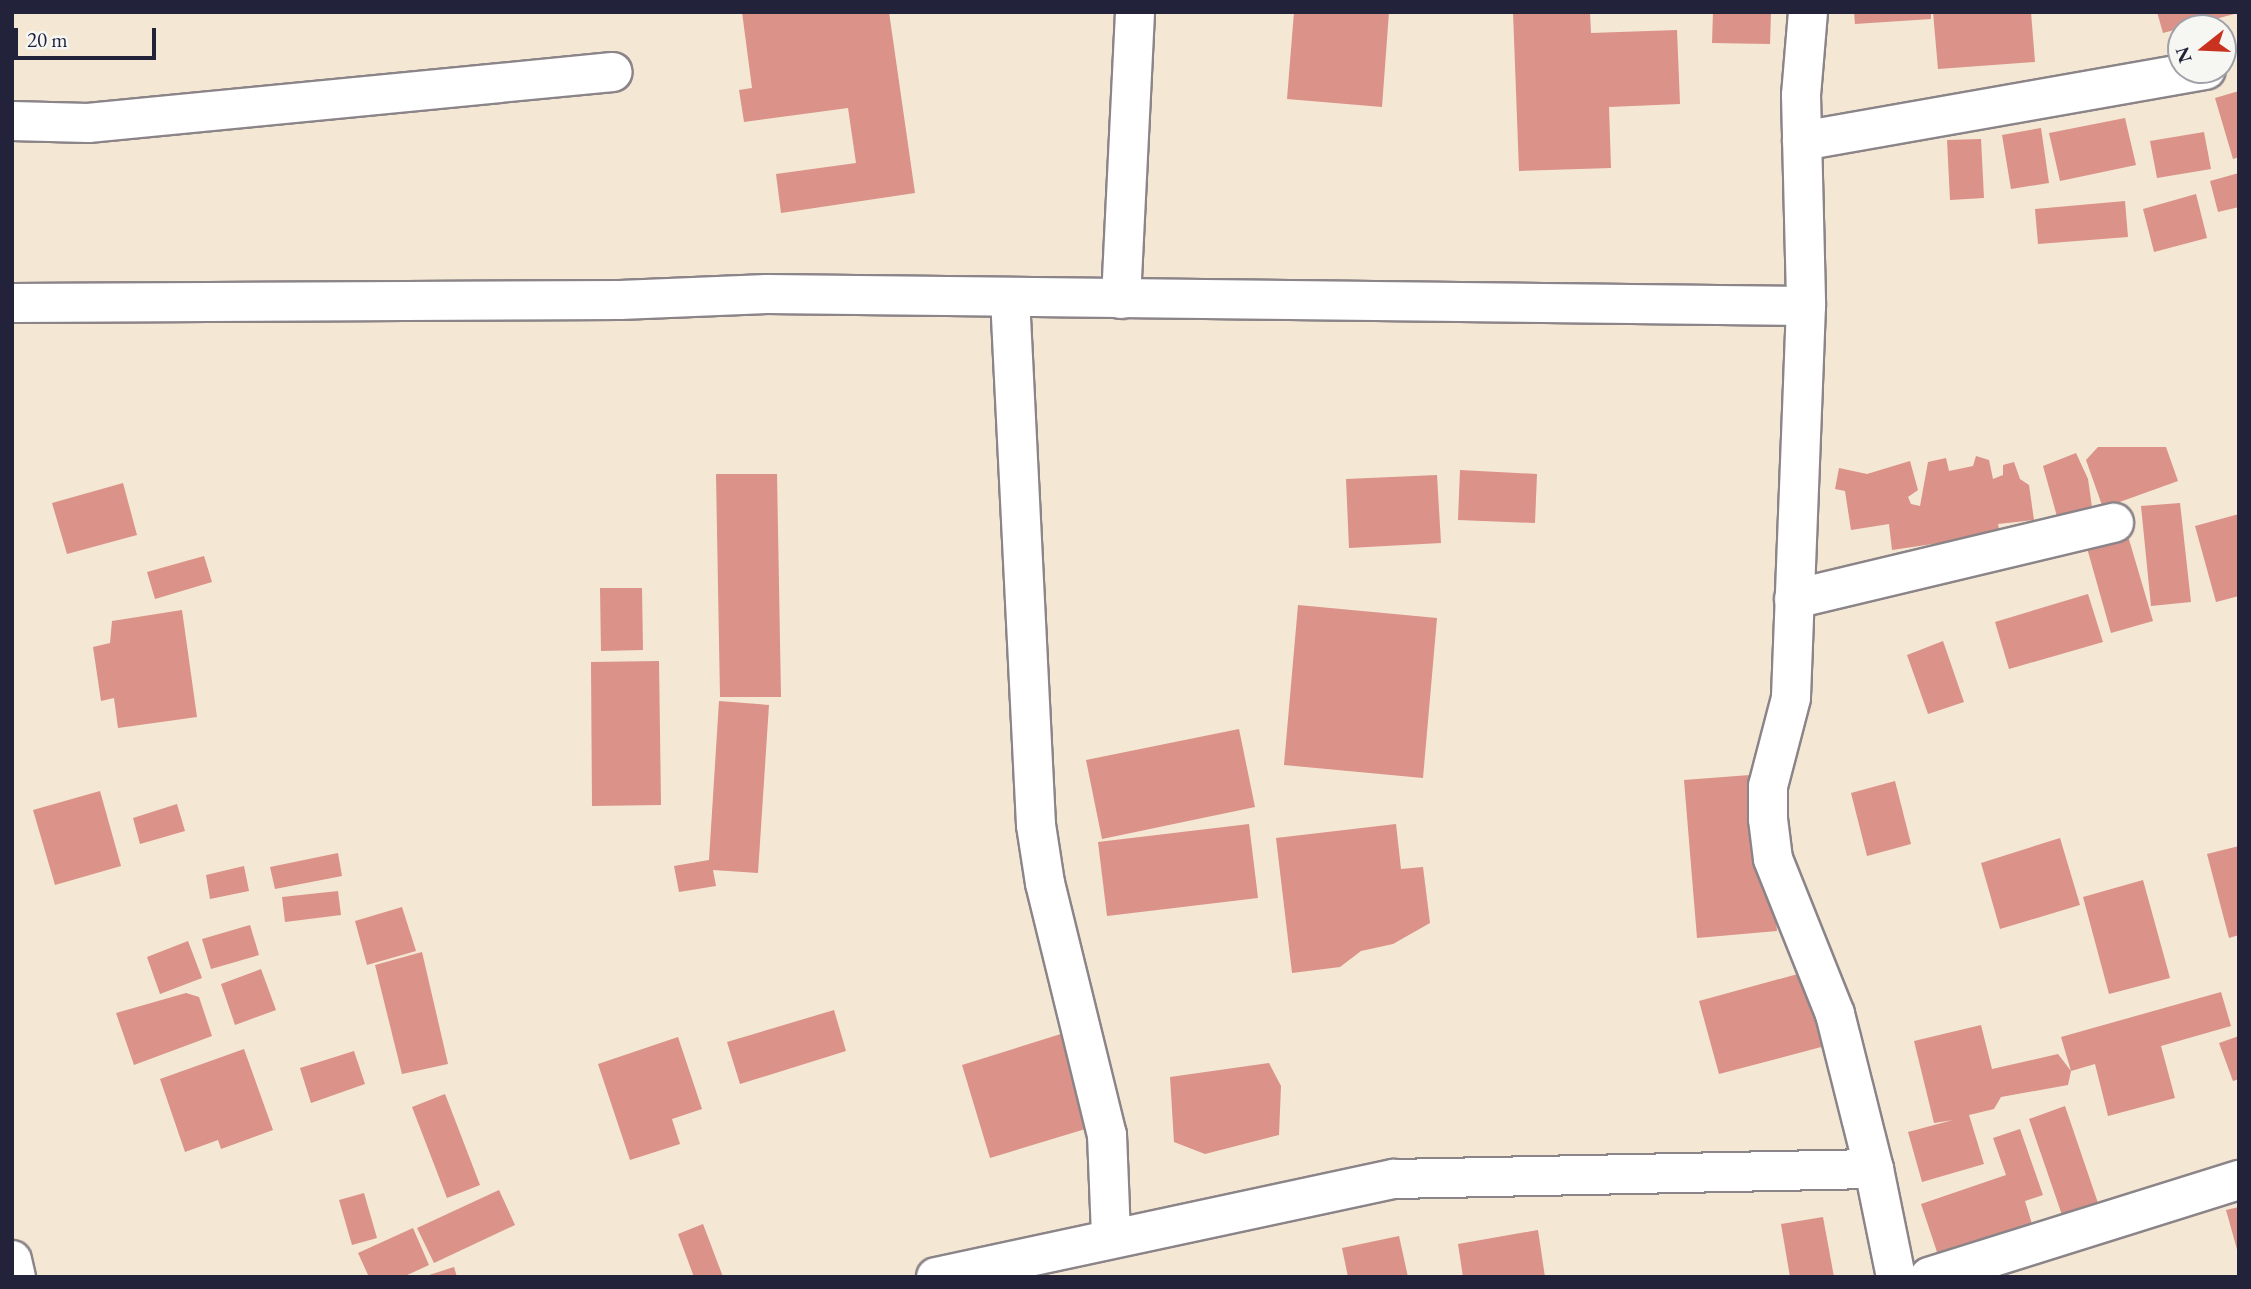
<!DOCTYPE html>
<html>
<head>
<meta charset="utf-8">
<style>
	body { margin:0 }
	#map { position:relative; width:2251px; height:1289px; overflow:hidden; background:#f4e7d4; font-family:"EB Garamond",serif }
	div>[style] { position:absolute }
	.building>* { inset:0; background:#da9289 }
	.roads { filter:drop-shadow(2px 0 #8b8488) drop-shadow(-2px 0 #8b8488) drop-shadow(0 2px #8b8488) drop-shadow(0 -2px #8b8488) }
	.street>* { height:38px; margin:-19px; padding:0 19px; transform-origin:19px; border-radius:19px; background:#fff }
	span { translate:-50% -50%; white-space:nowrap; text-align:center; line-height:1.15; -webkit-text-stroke:5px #f6f6f2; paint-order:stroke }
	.frame { position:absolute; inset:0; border:14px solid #22223b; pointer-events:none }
	.north { position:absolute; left:2167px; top:14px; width:70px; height:70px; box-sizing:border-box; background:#f6f6f2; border:2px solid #a1a1a9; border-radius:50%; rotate:252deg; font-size:19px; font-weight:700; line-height:28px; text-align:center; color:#22223b }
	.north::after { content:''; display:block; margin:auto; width:24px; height:32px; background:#c8321e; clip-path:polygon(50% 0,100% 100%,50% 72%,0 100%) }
	.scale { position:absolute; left:14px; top:28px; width:142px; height:32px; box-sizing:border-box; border:4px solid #22223b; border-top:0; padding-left:9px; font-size:21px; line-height:24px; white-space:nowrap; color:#22223b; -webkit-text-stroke:5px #f6f6f2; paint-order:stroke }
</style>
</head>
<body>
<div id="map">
	<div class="building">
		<i style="clip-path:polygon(742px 12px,889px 12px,915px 193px,781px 213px,776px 174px,856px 163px,848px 108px,744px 122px,739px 90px,752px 88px)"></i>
		<i style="clip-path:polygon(1294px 12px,1389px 12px,1382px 107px,1287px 99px)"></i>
		<i style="clip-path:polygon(1513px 12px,1590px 12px,1591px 33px,1677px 30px,1680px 104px,1609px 107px,1611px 168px,1519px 171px)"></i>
		<i style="clip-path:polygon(1713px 12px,1771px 12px,1770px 44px,1712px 43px)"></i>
		<i style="clip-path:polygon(1854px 12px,1931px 12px,1931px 19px,1855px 24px)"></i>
		<i style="clip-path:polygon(1933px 12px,2031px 12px,2035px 62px,1938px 69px)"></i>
		<i style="clip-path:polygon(2157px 12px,2238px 12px,2238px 13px,2163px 33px)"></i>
		<i style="clip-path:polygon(2239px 91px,2239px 157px,2233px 159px,2215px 98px)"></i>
		<i style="clip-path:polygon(2125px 118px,2136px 165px,2060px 181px,2049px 133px)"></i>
		<i style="clip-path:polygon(2041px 128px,2049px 183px,2011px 189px,2002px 135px)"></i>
		<i style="clip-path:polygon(2204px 132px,2211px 169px,2157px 178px,2150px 141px)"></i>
		<i style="clip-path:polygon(1981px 139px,1984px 198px,1950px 200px,1947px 140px)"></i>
		<i style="clip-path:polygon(2239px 173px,2239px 207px,2218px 212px,2210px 181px)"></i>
		<i style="clip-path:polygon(2196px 194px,2207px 238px,2154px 252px,2143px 209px)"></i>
		<i style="clip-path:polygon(2125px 201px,2128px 237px,2038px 244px,2035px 209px)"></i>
		<i style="clip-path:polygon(2098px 447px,2166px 447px,2178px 481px,2103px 508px,2086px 460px)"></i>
		<i style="clip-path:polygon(2076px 453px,2088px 479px,2093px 514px,2058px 520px,2043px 466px)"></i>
		<i style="clip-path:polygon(1976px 456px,1989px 460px,1993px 479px,2003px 475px,2003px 465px,2014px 462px,2020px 479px,2029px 485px,2034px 520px,1998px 524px,2000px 534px,1892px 550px,1889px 524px,1851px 530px,1845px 491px,1835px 489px,1839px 468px,1867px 474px,1910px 461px,1918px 490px,1908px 497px,1911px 504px,1920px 506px,1928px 462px,1946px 458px,1949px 471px,1973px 466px)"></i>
		<i style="clip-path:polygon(1460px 470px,1537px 474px,1535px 523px,1458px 520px)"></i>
		<i style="clip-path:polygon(716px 474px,777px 474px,781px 697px,720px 697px)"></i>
		<i style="clip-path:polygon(1437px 475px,1441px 543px,1349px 548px,1346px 479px)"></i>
		<i style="clip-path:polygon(123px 483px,137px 535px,67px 554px,52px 503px)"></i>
		<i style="clip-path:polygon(2180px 503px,2191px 602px,2151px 606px,2141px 506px)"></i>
		<i style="clip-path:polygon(2239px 514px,2239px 596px,2216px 602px,2195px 526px)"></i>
		<i style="clip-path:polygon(2128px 536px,2153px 621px,2111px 633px,2087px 548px)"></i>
		<i style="clip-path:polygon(204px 556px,212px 582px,155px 599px,147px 572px)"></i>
		<i style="clip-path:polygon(600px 588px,642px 588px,643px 650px,601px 651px)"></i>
		<i style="clip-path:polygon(2088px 594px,2103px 642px,2009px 669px,1995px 622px)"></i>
		<i style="clip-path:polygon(1298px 605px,1437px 618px,1423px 778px,1284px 765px)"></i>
		<i style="clip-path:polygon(182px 610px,197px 717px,118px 728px,114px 698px,101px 701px,93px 647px,110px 643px,112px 621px)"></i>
		<i style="clip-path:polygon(1943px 641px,1964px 702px,1928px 714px,1907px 655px)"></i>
		<i style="clip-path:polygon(659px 661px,661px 805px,592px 806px,591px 662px)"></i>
		<i style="clip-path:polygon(719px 701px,769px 705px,758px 873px,713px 870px,716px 886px,679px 892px,674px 866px,709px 860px)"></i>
		<i style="clip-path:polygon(1239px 729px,1255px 807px,1102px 839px,1086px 760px)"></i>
		<i style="clip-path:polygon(1763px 774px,1777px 931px,1697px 938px,1684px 780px)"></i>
		<i style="clip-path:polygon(1895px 781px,1911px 844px,1867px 856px,1851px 793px)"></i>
		<i style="clip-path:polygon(100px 791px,121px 866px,55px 885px,33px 810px)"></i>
		<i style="clip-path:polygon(177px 804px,185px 831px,140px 844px,133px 818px)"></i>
		<i style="clip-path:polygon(1249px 824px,1258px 898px,1107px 916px,1098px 842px)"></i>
		<i style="clip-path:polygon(1396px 824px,1401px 869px,1423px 867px,1430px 923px,1393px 944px,1361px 951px,1340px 967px,1292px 973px,1276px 838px)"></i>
		<i style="clip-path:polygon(2060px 838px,2080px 905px,2000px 929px,1981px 863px)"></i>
		<i style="clip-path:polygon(2239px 846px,2239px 935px,2229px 938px,2207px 854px)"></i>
		<i style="clip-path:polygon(338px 853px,342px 876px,275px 889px,270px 867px)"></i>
		<i style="clip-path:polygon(244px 866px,249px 891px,210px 899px,206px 875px)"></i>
		<i style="clip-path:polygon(2143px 880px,2170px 978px,2109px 994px,2083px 897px)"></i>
		<i style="clip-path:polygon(338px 891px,341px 915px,285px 922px,282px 897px)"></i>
		<i style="clip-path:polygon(402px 907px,416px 951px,367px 965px,355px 921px)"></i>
		<i style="clip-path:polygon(250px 925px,259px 955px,211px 969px,202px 939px)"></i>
		<i style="clip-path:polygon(188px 941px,202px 978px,160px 994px,147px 957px)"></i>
		<i style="clip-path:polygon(422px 952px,448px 1064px,402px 1074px,375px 965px)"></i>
		<i style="clip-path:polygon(261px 969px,276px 1010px,235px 1025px,221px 984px)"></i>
		<i style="clip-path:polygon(1805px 972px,1825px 1046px,1719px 1074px,1699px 1001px)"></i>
		<i style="clip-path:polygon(2221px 992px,2231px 1026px,2161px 1046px,2175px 1098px,2108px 1116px,2095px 1064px,2071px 1071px,2061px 1037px)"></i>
		<i style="clip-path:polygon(186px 993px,199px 997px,212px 1036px,134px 1065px,116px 1013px)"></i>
		<i style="clip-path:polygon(834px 1010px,846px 1051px,740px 1084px,727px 1042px)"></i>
		<i style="clip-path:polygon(1981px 1025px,1992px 1069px,2058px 1054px,2071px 1071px,2068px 1085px,2001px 1097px,1994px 1109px,1969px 1115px,1984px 1164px,1922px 1182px,1908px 1132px,1953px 1120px,1934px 1123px,1914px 1041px)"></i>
		<i style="clip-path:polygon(1064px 1033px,1092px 1127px,990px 1158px,962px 1065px)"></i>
		<i style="clip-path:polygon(2239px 1036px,2239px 1079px,2233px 1081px,2219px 1043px)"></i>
		<i style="clip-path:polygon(678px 1037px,702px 1109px,672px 1119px,680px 1144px,630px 1160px,598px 1064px)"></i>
		<i style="clip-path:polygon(244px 1049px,273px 1130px,221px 1149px,218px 1140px,185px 1152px,160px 1079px)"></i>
		<i style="clip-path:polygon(354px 1051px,365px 1084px,311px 1103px,300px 1068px)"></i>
		<i style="clip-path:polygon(1269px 1063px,1281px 1086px,1279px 1135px,1205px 1154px,1174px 1142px,1170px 1077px)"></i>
		<i style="clip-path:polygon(445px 1094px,480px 1185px,447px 1198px,412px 1107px)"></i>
		<i style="clip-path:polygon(2065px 1106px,2099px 1206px,2063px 1218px,2029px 1119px)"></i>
		<i style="clip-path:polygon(2020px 1129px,2043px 1195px,2025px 1201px,2032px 1224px,1938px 1255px,1921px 1204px,2006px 1175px,1993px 1138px)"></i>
		<i style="clip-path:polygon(499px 1190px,515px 1225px,434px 1263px,417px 1228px)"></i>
		<i style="clip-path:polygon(364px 1193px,377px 1238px,352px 1245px,339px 1200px)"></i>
		<i style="clip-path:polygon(2239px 1207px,2239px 1253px,2238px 1253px,2226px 1210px)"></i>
		<i style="clip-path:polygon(1823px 1217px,1834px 1277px,1790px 1277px,1781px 1224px)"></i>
		<i style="clip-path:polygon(703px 1224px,723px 1277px,694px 1277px,678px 1234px)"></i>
		<i style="clip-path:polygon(413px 1228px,429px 1265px,403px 1277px,369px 1277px,358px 1253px)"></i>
		<i style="clip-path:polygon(1538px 1230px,1545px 1277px,1463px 1277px,1458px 1244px)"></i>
		<i style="clip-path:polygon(1399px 1236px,1408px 1277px,1348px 1277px,1342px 1248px)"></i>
		<i style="clip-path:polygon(454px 1267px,457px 1277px,426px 1277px,426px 1276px)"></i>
	</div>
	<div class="roads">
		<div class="street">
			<i style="left:1808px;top:12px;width:83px;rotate:94.8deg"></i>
			<i style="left:1801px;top:95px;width:211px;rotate:88.6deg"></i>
			<i style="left:1806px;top:306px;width:392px;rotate:92.2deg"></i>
			<i style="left:1791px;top:698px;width:91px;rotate:104.6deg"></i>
			<i style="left:1768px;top:786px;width:33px;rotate:90deg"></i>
			<i style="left:1768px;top:819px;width:40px;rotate:82.9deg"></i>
			<i style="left:1773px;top:859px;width:167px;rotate:68.2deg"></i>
			<i style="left:1835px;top:1014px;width:160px;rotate:75.9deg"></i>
			<i style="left:12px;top:121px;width:76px;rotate:1.5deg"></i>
			<i style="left:88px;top:123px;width:527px;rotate:-5.55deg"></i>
			<i style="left:1802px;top:141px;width:410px;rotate:-10deg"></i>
			<i style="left:1010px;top:297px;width:529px;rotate:87.18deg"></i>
			<i style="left:1036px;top:825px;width:59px;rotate:81.2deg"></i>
			<i style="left:1045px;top:883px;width:260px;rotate:76.2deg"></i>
			<i style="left:1107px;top:1135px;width:101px;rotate:87.7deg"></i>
			<i style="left:1121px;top:299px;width:287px;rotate:-87.2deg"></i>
			<i style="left:12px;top:303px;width:608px;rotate:-0.28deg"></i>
			<i style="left:620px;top:300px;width:147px;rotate:-2.3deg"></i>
			<i style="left:767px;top:294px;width:1039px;rotate:0.66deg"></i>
			<i style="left:1794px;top:599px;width:329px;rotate:-13.4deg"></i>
			<i style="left:12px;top:1260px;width:17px;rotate:77deg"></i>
			<i style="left:936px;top:1277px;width:468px;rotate:-12.1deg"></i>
			<i style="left:1394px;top:1179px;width:480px;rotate:-1.2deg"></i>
			<i style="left:1874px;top:1169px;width:110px;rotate:78.5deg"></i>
			<i style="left:1929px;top:1277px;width:325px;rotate:-17.4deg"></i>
		</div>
	</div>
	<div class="frame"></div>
	<div class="north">N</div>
	<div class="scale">20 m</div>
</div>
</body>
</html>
